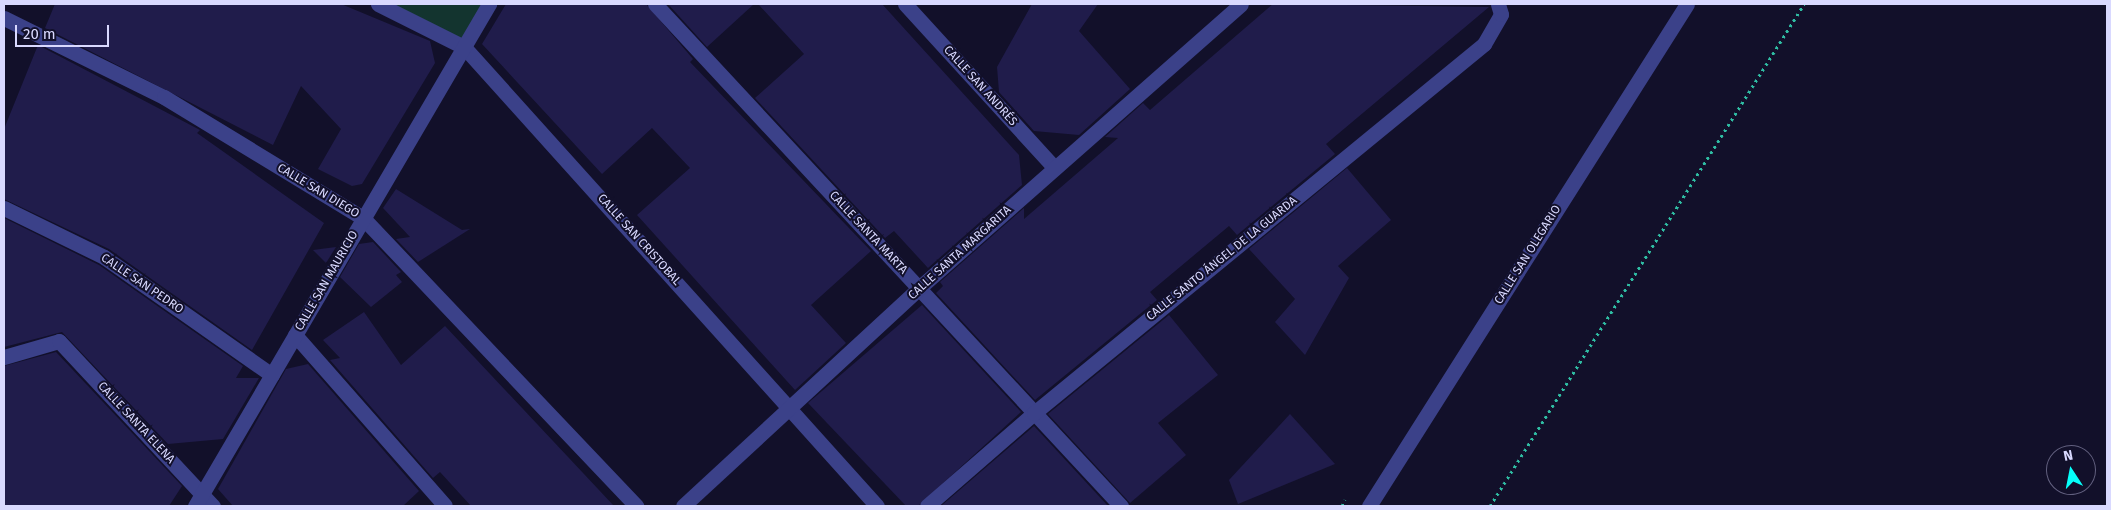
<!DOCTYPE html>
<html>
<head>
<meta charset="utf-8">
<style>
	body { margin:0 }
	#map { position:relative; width:2111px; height:510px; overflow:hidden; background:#12102a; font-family:"Fira Sans",sans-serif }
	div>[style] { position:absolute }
	.green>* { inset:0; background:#13342f }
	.building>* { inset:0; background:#201c4b }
	.path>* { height:3px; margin-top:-1.5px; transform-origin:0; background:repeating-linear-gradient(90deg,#2fbda3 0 2.5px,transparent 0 6.5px) }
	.minor>* { height:15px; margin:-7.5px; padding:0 7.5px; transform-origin:7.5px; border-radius:7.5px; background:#3b4189 }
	span { translate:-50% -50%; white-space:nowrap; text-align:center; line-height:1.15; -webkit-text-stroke:4px #12102a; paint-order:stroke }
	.street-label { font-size:12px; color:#d9d9ff }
	.frame { position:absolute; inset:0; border:5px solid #d9d9ff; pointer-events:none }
	.north { position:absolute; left:2046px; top:445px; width:50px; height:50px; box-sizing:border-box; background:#12102a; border:1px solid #62607f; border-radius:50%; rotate:349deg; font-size:14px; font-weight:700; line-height:20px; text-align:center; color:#d9d9ff }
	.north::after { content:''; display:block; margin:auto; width:18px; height:22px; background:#05fffa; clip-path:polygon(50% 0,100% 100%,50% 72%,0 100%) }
	.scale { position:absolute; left:15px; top:25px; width:94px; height:22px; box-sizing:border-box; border:2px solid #d9d9ff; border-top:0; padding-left:6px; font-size:15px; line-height:18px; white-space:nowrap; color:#d9d9ff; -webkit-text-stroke:4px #12102a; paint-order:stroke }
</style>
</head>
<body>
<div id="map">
	<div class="green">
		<i style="clip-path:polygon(378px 4px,489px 4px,464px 47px)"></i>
	</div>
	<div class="building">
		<i style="clip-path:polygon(55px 4px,341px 4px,430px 41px,435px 63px,362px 184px,352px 186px,318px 169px,341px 129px,301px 86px,273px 145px,45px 28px)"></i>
		<i style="clip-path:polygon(506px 4px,646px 4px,693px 59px,690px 62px,871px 251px,811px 305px,846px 343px,795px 390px,637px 215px,690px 168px,652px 128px,602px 174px,482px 44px)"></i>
		<i style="clip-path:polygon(668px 4px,754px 4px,707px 47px)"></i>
		<i style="clip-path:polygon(758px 4px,882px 4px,1019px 155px,1022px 185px,928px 268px,894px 231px,885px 238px,755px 98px,804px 54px)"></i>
		<i style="clip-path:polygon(1032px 4px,1098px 4px,1079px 31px,1130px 89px,1079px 135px,1034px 131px,999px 92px,997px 67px)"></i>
		<i style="clip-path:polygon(1273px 4px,1489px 7px,1326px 144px,1335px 154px,1237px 235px,1229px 226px,1150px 292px,1157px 300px,1035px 400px,936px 293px,943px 286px,940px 282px,1024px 208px,1024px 219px,1118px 138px,1105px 137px,1143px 103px,1150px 110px)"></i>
		<i style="clip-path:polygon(38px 45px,200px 130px,197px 133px,324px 223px,252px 350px,109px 249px,4px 199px,4px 129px)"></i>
		<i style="clip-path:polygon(1347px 168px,1391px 220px,1338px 266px,1349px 278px,1305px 355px,1275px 322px,1295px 299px,1249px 249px)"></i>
		<i style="clip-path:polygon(396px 189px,462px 230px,470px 229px,418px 262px,396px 239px,410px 237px,383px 208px)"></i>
		<i style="clip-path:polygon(4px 218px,99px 265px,243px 366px,236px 378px,259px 378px,223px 439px,168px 444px,62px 332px,4px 347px)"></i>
		<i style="clip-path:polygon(373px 242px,401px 272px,396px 275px,402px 282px,371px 307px,340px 277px,359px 244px)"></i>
		<i style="clip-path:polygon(336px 247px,326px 263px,313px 250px)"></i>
		<i style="clip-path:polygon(922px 305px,1021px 412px,918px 506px,906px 506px,808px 403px)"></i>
		<i style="clip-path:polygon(364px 312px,401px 365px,445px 326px,614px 506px,471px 506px,440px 472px,433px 478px,330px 360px,340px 358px,323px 340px)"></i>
		<i style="clip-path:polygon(1169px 315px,1218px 375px,1158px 423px,1186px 455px,1130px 503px,1048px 414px)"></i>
		<i style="clip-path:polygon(56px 352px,182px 486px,169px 506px,4px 506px,4px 366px)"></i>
		<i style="clip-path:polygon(308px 364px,419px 491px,403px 506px,233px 506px,218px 489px,286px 369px)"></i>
		<i style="clip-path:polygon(1290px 414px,1335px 464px,1238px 504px,1229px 480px)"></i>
		<i style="clip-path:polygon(1034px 426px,1108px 506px,941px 506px)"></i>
	</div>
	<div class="path">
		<i style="left:1342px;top:506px;width:7px;rotate:-63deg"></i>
		<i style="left:1490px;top:506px;width:592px;rotate:-57.97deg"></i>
	</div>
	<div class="minor">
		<i style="left:378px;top:4px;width:96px;rotate:26.6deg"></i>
		<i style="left:464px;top:47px;width:617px;rotate:48.02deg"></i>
		<i style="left:655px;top:4px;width:685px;rotate:47.13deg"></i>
		<i style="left:905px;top:4px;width:222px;rotate:47.6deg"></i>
		<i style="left:4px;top:18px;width:178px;rotate:26.3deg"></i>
		<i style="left:164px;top:97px;width:233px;rotate:31.3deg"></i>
		<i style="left:363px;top:218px;width:397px;rotate:46.5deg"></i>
		<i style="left:4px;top:208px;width:111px;rotate:26.1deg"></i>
		<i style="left:104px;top:257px;width:205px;rotate:35.1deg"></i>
		<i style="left:295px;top:335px;width:227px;rotate:48.7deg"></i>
		<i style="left:4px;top:357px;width:57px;rotate:-16.2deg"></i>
		<i style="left:59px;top:341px;width:226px;rotate:47deg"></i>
		<i style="left:195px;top:506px;width:582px;rotate:-59.64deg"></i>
		<i style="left:683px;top:506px;width:321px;rotate:-42.7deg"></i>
		<i style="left:919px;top:288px;width:429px;rotate:-41.4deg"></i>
		<i style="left:927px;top:506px;width:142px;rotate:-41deg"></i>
		<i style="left:1034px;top:413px;width:582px;rotate:-39.35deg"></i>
		<i style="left:1484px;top:44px;width:34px;rotate:-60deg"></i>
		<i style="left:1501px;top:14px;width:10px;rotate:-107deg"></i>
		<i style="left:1369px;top:506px;width:594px;rotate:-57.65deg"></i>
	</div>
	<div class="street-label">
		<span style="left:980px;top:86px;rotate:48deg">CALLE SAN ANDRÉS</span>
		<span style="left:318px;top:191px;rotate:31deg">CALLE SAN DIEGO</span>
		<span style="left:868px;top:233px;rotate:47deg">CALLE SANTA MARTA</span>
		<span style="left:639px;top:240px;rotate:48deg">CALLE SAN CRISTOBAL</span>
		<span style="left:960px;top:253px;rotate:-42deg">CALLE SANTA MARGARITA</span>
		<span style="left:1528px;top:255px;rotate:-58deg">CALLE SAN OLEGARIO</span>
		<span style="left:1222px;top:259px;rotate:-39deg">CALLE SANTO ÁNGEL DE LA GUARDA</span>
		<span style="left:327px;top:281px;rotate:-60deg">CALLE SAN MAURICIO</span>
		<span style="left:142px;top:284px;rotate:34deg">CALLE SAN PEDRO</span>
		<span style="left:136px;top:423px;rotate:47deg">CALLE SANTA ELENA</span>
	</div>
	<div class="frame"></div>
	<div class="north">N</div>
	<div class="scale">20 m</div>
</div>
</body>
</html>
